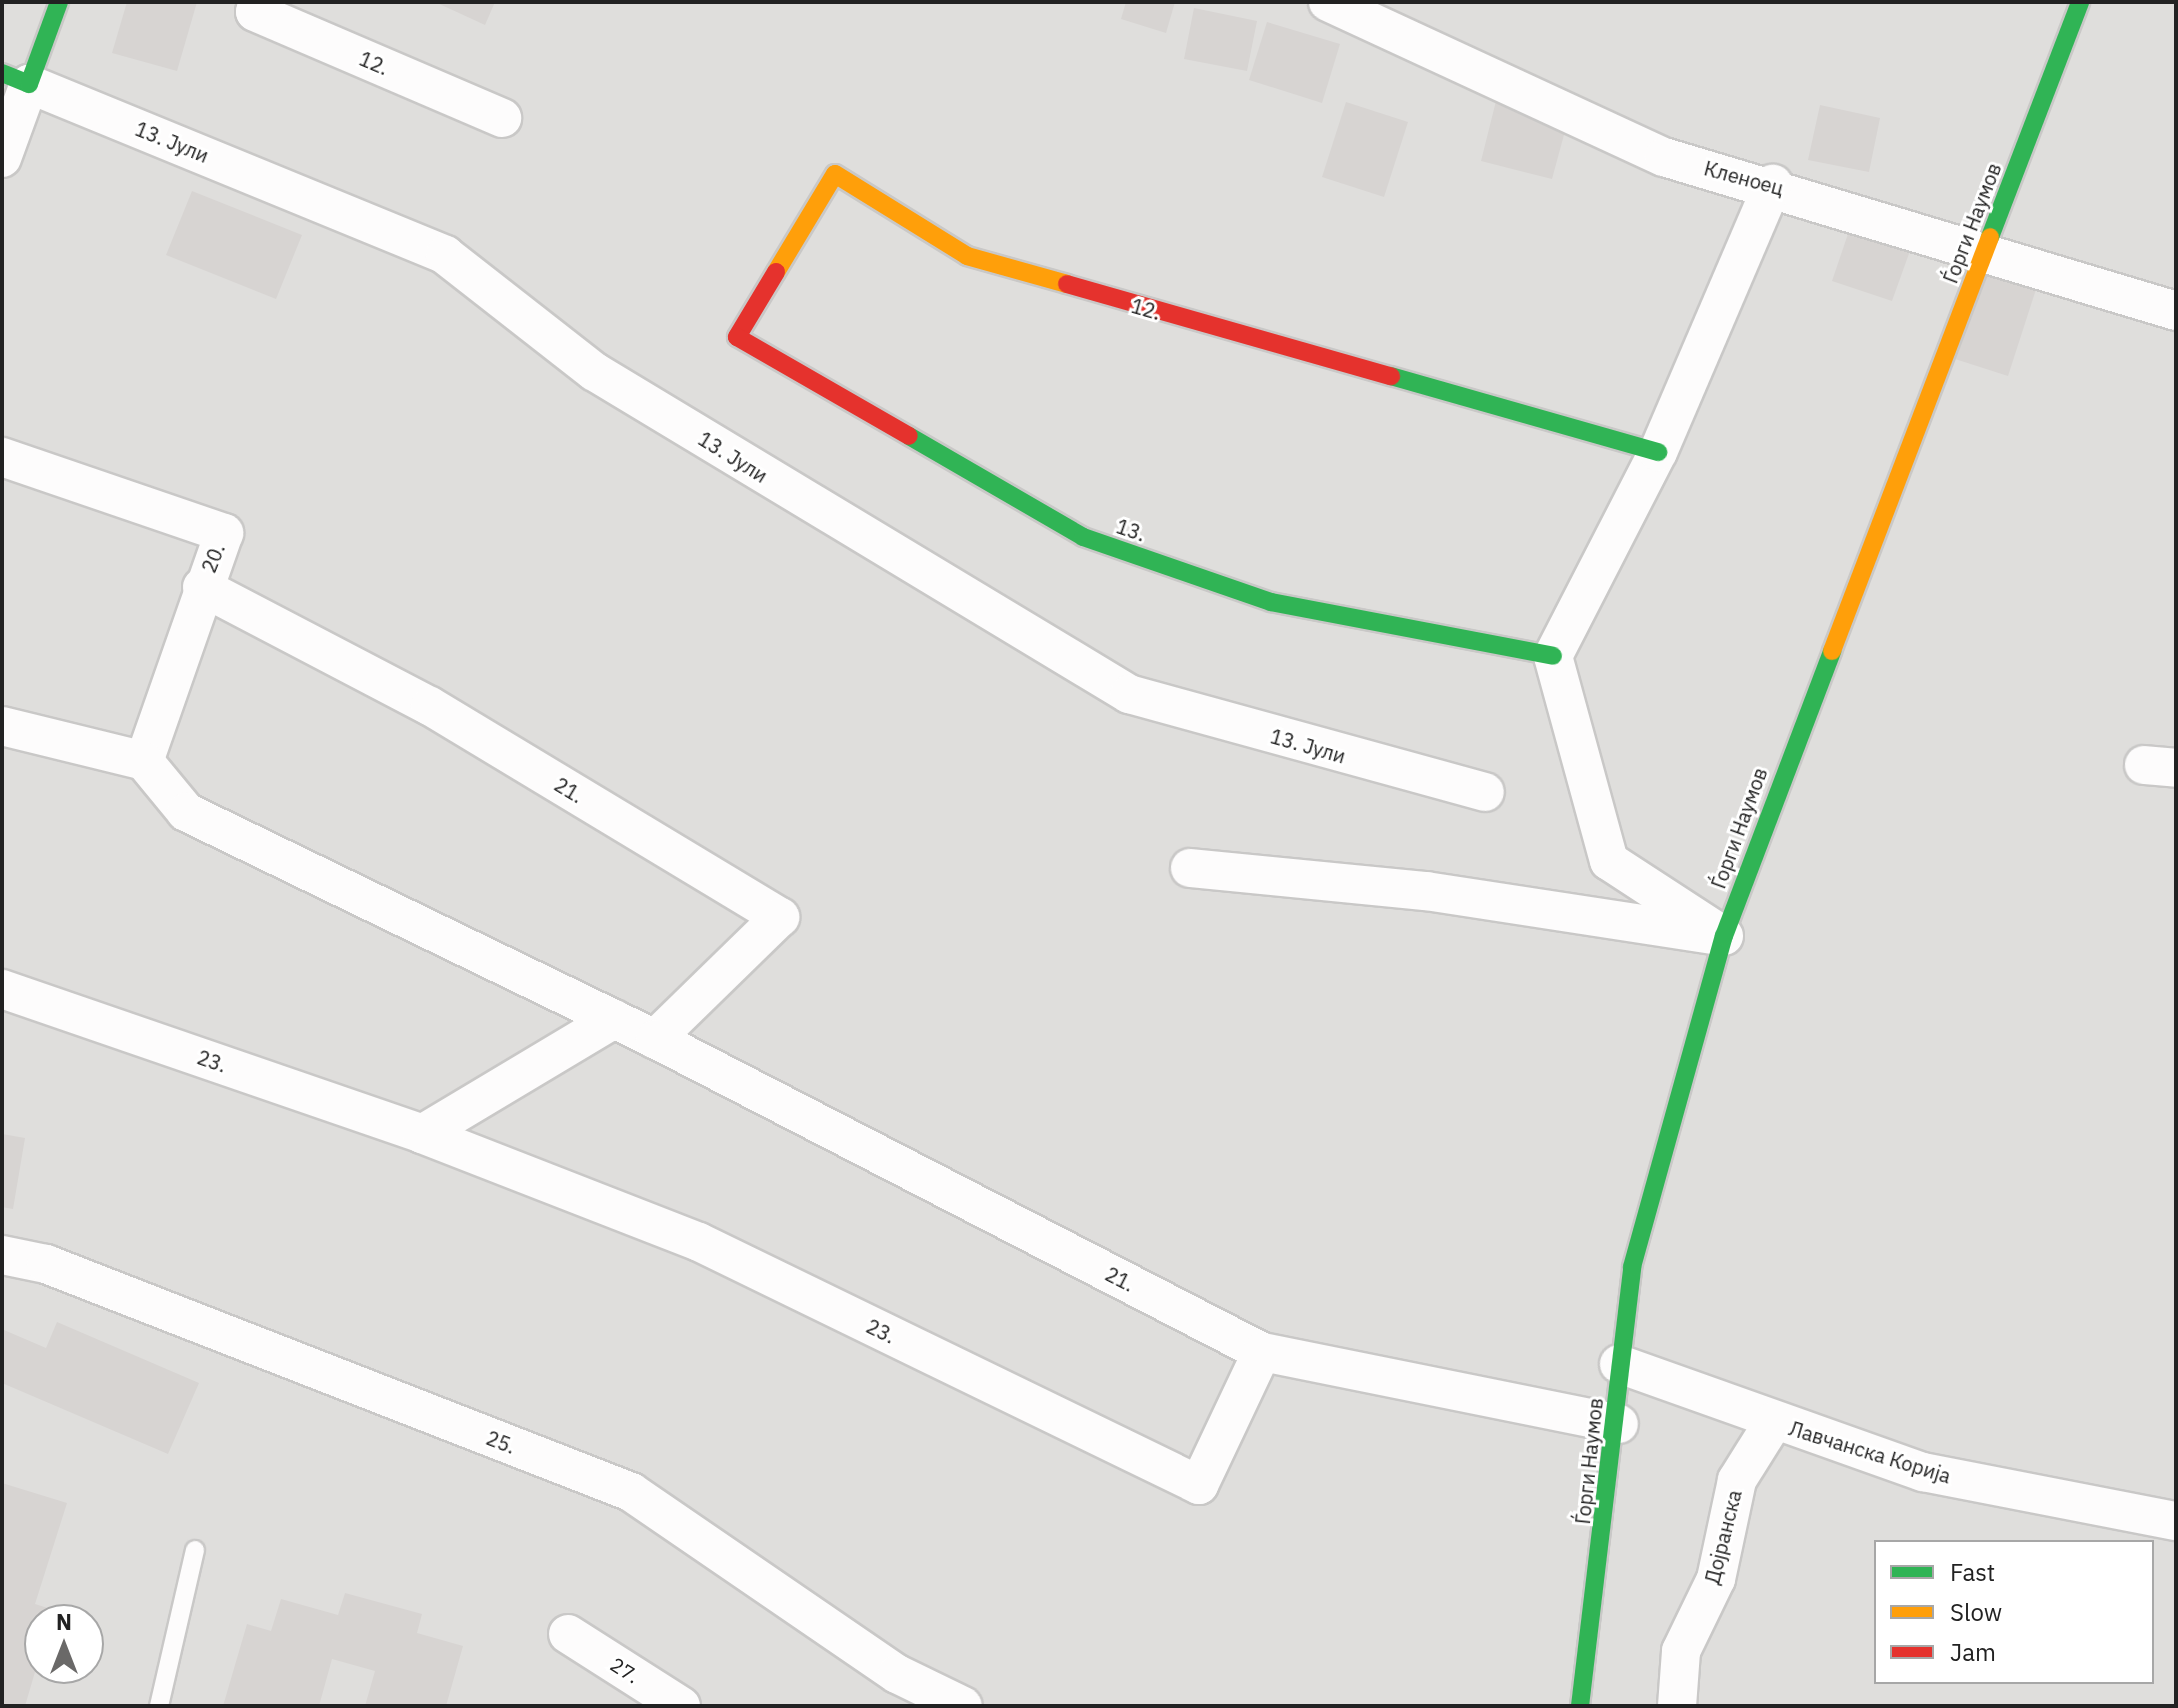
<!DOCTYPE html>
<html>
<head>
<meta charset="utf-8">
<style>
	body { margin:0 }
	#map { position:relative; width:2178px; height:1708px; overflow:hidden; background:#f0eeeb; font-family:"IBM Plex Sans",sans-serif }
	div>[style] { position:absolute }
	.residential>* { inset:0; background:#dfdedc }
	.building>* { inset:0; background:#d7d4d2 }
	.roads { filter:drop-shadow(2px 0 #c9c8c7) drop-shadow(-2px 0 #c9c8c7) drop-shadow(0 2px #c9c8c7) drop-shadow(0 -2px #c9c8c7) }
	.lane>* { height:18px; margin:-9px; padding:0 9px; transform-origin:9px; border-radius:9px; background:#fdfcfc }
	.street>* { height:38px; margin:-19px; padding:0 19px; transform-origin:19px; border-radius:19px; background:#fdfcfc }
	.fast>* { height:18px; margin:-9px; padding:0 9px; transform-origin:9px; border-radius:9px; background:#30b455 }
	.slow>* { height:18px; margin:-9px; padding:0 9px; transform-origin:9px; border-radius:9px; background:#ff9f0a }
	.jam>* { height:18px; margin:-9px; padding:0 9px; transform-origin:9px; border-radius:9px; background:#e5322d }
	span { translate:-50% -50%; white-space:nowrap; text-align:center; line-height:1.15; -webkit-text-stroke:6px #fff; paint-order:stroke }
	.street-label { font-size:20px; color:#222 }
	.frame { position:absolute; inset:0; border:4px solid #222; pointer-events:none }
	.legend { position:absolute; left:1874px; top:1540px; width:280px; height:144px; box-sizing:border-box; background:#fff; border:2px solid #a7a7a7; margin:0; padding:10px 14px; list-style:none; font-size:24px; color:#222 }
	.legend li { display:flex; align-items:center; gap:16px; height:40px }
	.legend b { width:40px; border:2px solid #a7a7a7 }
	.north { position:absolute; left:24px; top:1604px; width:80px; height:80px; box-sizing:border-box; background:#fff; border:2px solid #a7a7a7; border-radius:50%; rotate:0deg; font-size:22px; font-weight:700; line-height:32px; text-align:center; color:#222 }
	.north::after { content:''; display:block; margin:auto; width:28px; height:36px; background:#6a6968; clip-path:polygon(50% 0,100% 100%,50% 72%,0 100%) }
</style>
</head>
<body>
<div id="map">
	<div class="residential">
		<i style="clip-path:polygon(evenodd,2px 2px,2176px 2px,2176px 1706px,2px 1706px,2px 2px,1876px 1542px,2152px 1542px,2152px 1682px,1876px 1682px,1876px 1542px,2px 2px,40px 1620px,88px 1620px,88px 1668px,40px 1668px,40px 1620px)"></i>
	</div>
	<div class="building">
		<i style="clip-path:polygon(127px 2px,197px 2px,177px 71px,112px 53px)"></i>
		<i style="clip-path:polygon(435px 2px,495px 2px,485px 25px)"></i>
		<i style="clip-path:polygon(1126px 2px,1175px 2px,1166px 33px,1121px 19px)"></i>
		<i style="clip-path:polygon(1194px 8px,1257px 21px,1247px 71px,1184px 59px)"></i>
		<i style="clip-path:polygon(1267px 22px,1340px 44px,1322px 103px,1249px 80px)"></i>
		<i style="clip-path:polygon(1496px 101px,1568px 120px,1552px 179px,1481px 161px)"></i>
		<i style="clip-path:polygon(1346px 102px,1408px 122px,1384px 197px,1322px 177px)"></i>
		<i style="clip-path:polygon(1820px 105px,1880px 118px,1869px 172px,1808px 160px)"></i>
		<i style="clip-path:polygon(192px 191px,302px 235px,276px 299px,166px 255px)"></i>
		<i style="clip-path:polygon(1850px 228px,1911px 248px,1892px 301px,1832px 281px)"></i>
		<i style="clip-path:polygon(1985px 264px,2039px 280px,2008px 376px,1955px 359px)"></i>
		<i style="clip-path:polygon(2px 1134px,25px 1138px,13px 1209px,2px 1207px)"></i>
		<i style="clip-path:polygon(57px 1322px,199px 1383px,168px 1454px,2px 1383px,4px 1330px,46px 1348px)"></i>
		<i style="clip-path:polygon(2px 1483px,67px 1503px,35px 1604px,54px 1610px,51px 1620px,40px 1620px,40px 1655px,25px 1706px,2px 1706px)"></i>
		<i style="clip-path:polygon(345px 1593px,422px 1614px,417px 1633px,463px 1646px,446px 1706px,365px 1706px,375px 1671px,332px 1659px,319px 1706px,223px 1706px,247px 1624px,271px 1631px,281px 1599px,338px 1615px)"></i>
	</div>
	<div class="roads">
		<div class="lane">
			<i style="left:159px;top:1706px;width:160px;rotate:-77deg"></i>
		</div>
		<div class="street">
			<i style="left:258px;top:2px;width:10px;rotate:107deg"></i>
			<i style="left:255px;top:12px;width:269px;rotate:23.2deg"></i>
			<i style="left:1328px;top:2px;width:370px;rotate:24.8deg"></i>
			<i style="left:1664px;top:157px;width:535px;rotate:16.74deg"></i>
			<i style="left:2px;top:158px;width:79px;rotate:-70deg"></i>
			<i style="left:29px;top:84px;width:450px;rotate:22.3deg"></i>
			<i style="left:445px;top:255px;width:190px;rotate:38deg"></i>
			<i style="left:595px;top:372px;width:624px;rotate:31.09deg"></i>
			<i style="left:1129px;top:694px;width:369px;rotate:15.4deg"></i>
			<i style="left:2px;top:457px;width:235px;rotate:18.9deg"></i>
			<i style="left:224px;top:533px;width:242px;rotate:109.3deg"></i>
			<i style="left:202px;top:587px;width:257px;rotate:27.6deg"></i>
			<i style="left:430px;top:706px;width:409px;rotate:31.1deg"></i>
			<i style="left:780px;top:917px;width:175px;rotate:135.7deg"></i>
			<i style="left:2px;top:726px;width:146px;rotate:13.8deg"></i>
			<i style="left:144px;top:761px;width:66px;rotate:50.5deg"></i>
			<i style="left:186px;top:812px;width:521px;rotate:25.83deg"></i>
			<i style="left:655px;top:1039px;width:683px;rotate:27.28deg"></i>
			<i style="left:1262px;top:1352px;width:364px;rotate:11.4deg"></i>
			<i style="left:2144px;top:765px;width:32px;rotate:5deg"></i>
			<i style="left:1190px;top:868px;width:237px;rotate:5.6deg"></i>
			<i style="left:1426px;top:891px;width:290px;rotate:8.7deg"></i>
			<i style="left:1724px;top:936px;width:137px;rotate:-146.9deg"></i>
			<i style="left:1609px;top:861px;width:213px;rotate:-105.3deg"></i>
			<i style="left:1553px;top:656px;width:229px;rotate:-62.8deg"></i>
			<i style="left:1658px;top:452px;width:292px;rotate:-66.8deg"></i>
			<i style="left:2px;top:989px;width:444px;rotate:19deg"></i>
			<i style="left:422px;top:1134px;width:297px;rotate:21.3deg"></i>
			<i style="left:699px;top:1242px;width:556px;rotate:25.92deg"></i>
			<i style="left:1199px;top:1485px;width:147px;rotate:-64.7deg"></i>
			<i style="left:422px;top:1134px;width:224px;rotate:-30.9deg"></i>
			<i style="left:2px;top:1255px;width:45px;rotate:11.6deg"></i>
			<i style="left:46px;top:1264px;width:628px;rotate:21.29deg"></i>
			<i style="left:631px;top:1492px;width:322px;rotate:34.4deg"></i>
			<i style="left:897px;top:1674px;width:73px;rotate:25.9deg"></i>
			<i style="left:1619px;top:1364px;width:323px;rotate:19.6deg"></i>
			<i style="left:1923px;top:1472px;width:258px;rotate:11deg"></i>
			<i style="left:568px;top:1634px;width:134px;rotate:32.5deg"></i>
			<i style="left:1677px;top:1706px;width:55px;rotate:-85.8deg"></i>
			<i style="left:1681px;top:1651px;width:80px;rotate:-64.1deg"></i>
			<i style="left:1716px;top:1579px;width:101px;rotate:-78deg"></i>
			<i style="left:1737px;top:1480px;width:70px;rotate:-57.9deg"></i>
		</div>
		<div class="fast">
			<i style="left:2px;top:73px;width:29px;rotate:22deg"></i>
			<i style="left:29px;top:84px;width:87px;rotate:-69.9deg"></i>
			<i style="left:1990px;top:237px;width:252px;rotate:-69deg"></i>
			<i style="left:1391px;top:376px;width:278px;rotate:15.9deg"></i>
			<i style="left:909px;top:436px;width:201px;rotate:30.1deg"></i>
			<i style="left:1083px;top:537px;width:199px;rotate:19.1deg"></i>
			<i style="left:1271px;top:602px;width:287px;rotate:10.8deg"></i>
			<i style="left:1580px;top:1706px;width:442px;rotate:-83.2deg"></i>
			<i style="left:1632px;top:1267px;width:344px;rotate:-74.5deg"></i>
			<i style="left:1724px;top:936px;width:305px;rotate:-69.2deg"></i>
		</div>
		<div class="slow">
			<i style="left:776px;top:272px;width:114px;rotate:-59deg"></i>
			<i style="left:835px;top:174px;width:155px;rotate:31.8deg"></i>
			<i style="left:967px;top:256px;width:104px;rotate:15.6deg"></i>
			<i style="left:1832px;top:651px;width:443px;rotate:-69.1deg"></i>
		</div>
		<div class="jam">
			<i style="left:776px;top:272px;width:76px;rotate:121deg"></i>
			<i style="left:737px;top:337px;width:198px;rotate:29.9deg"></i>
			<i style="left:1067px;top:284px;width:337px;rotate:15.9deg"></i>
		</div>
	</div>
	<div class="street-label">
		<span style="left:374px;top:63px;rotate:23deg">12.</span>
		<span style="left:172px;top:142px;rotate:22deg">13. Јули</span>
		<span style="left:1744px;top:178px;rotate:15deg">Кленоец</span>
		<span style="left:1972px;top:223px;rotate:-69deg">Ѓорги Наумов</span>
		<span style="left:1146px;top:309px;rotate:16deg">12.</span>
		<span style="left:733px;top:457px;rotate:32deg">13. Јули</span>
		<span style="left:1131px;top:530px;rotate:19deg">13.</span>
		<span style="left:213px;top:558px;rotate:-68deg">20.</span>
		<span style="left:1308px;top:746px;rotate:16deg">13. Јули</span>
		<span style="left:569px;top:790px;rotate:31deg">21.</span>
		<span style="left:1739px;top:828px;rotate:-70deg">Ѓорги Наумов</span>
		<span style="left:212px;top:1061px;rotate:19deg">23.</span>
		<span style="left:1120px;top:1279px;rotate:27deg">21.</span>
		<span style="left:881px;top:1331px;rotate:26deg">23.</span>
		<span style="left:501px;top:1442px;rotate:21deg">25.</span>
		<span style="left:1870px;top:1452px;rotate:17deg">Лавчанска Корија</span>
		<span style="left:1589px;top:1461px;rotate:-84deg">Ѓорги Наумов</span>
		<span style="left:1723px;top:1537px;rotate:-76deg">Дојранска</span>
		<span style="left:625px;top:1670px;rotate:32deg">27.</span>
	</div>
	<div class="frame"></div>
	<ul class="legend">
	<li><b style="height:10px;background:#30b455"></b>Fast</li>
	<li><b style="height:10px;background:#ff9f0a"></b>Slow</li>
	<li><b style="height:10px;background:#e5322d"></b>Jam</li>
	</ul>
	<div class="north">N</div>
</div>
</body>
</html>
